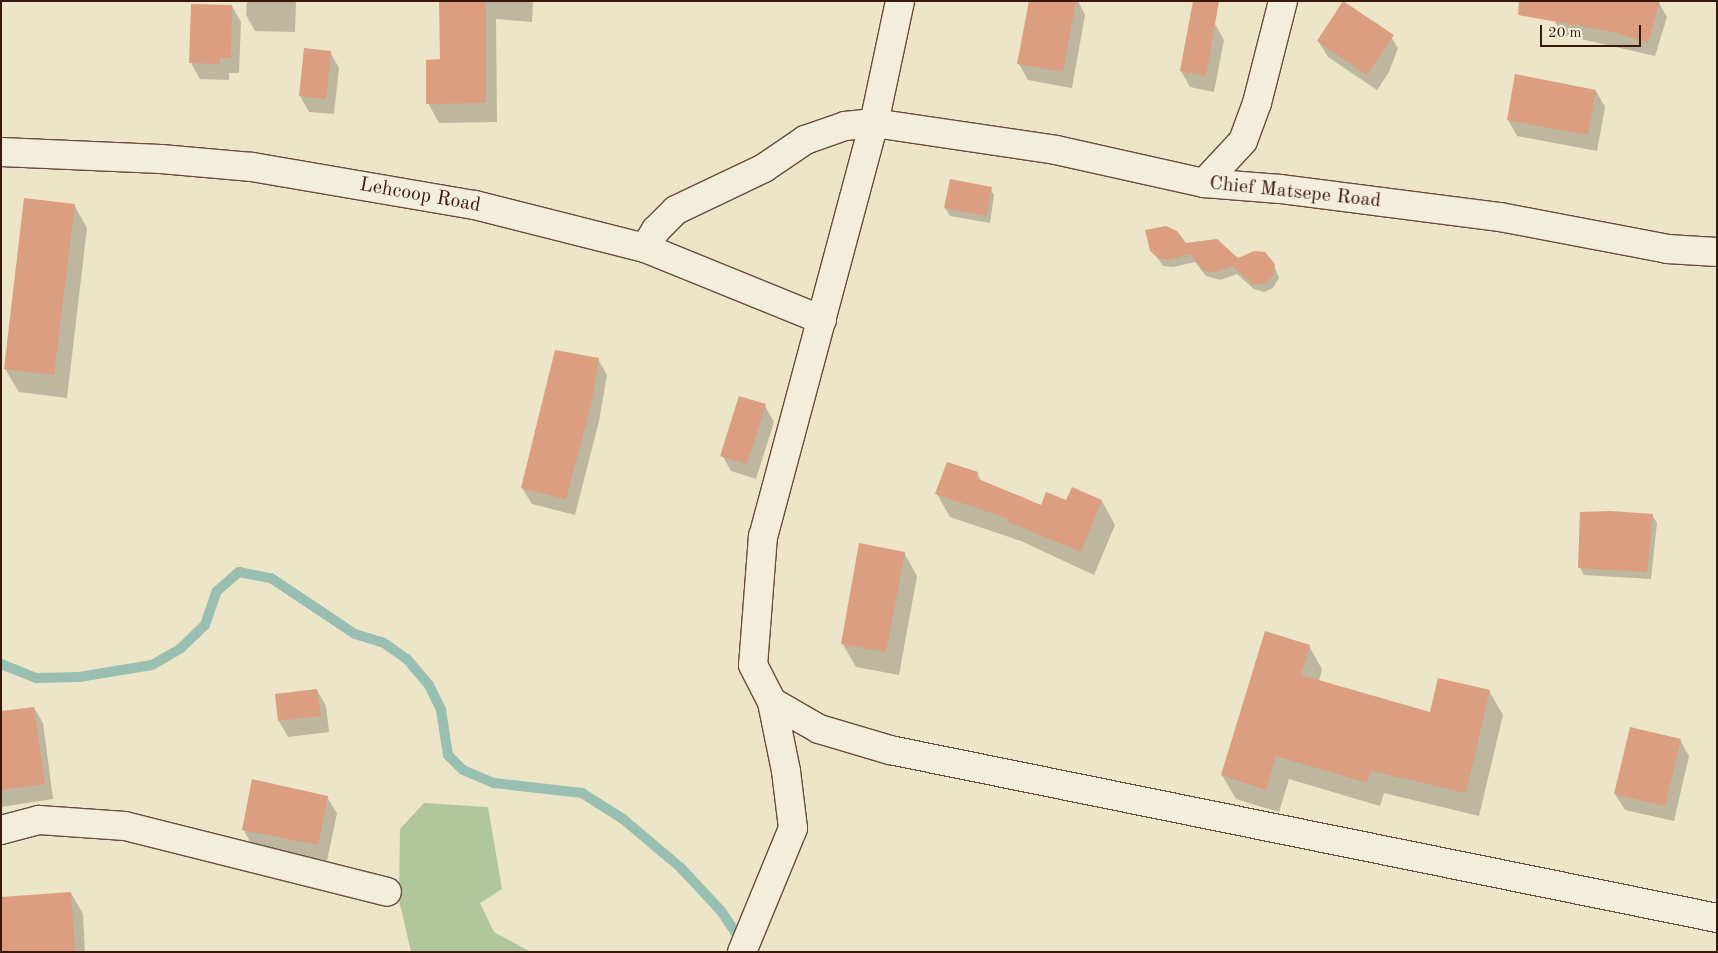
<!DOCTYPE html>
<html>
<head>
<meta charset="utf-8">
<style>
	body { margin:0 }
	#map { position:relative; width:1718px; height:953px; overflow:hidden; background:#ede5c7; font-family:"Old Standard TT",serif }
	div>[style] { position:absolute }
	.green>* { inset:0; background:#b2c69b }
	.shadow>* { inset:0; background:#0003 }
	.stream>* { height:10px; margin:-5px; padding:0 5px; transform-origin:5px; border-radius:5px; background:#99bfb3 }
	.building>* { inset:0; background:#dc9e80 }
	.roads { filter:drop-shadow(1px 0 #674c3c) drop-shadow(-1px 0 #674c3c) drop-shadow(0 1px #674c3c) drop-shadow(0 -1px #674c3c) }
	.minor>* { height:28px; margin:-14px; padding:0 14px; transform-origin:14px; border-radius:14px; background:#f3eedb }
	span { translate:-50% -50%; white-space:nowrap; text-align:center; line-height:1.15; -webkit-text-stroke:5px #f3eedb; paint-order:stroke }
	.street-label { font-size:20px; color:#3a190d }
	.frame { position:absolute; inset:0; border:2px solid #3a190d; pointer-events:none }
	.scale { position:absolute; left:1540px; top:25px; width:101px; height:22px; box-sizing:border-box; border:2px solid #3a190d; border-top:0; padding-left:6px; font-size:15px; line-height:18px; white-space:nowrap; color:#3a190d; -webkit-text-stroke:4px #f3eedb; paint-order:stroke }
</style>
</head>
<body>
<div id="map">
	<div class="green">
		<i style="clip-path:polygon(424px 803px,488px 807px,502px 889px,480px 903px,494px 932px,531px 952px,411px 952px,399px 900px,400px 829px)"></i>
	</div>
	<div class="shadow">
		<i style="clip-path:polygon(247px 1px,296px 1px,295px 32px,255px 31px,246px 15px)"></i>
		<i style="clip-path:polygon(440px 1px,533px 1px,532px 22px,496px 19px,497px 122px,439px 123px,428px 103px,441px 61px)"></i>
		<i style="clip-path:polygon(1030px 1px,1078px 1px,1085px 15px,1072px 88px,1028px 80px,1019px 64px)"></i>
		<i style="clip-path:polygon(1659px 3px,1667px 17px,1655px 56px,1563px 35px,1555px 22px)"></i>
		<i style="clip-path:polygon(232px 6px,241px 22px,239px 73px,229px 73px,229px 80px,200px 79px,191px 63px)"></i>
		<i style="clip-path:polygon(1215px 24px,1224px 40px,1214px 92px,1190px 87px,1181px 71px)"></i>
		<i style="clip-path:polygon(1388px 32px,1398px 48px,1389px 72px,1377px 90px,1328px 57px,1318px 41px)"></i>
		<i style="clip-path:polygon(330px 52px,339px 68px,334px 114px,309px 112px,300px 96px)"></i>
		<i style="clip-path:polygon(1596px 91px,1605px 107px,1597px 151px,1517px 136px,1508px 120px)"></i>
		<i style="clip-path:polygon(989px 187px,994px 195px,990px 223px,950px 216px,945px 208px)"></i>
		<i style="clip-path:polygon(74px 205px,87px 228px,67px 398px,19px 392px,5px 369px)"></i>
		<i style="clip-path:polygon(1185px 244px,1237px 259px,1272px 260px,1279px 278px,1273px 288px,1264px 292px,1254px 289px,1237px 274px,1220px 280px,1206px 276px,1195px 262px,1173px 267px,1163px 266px,1152px 250px)"></i>
		<i style="clip-path:polygon(598px 359px,607px 375px,599px 421px,575px 515px,532px 504px,522px 488px)"></i>
		<i style="clip-path:polygon(765px 406px,774px 422px,756px 479px,731px 471px,722px 455px)"></i>
		<i style="clip-path:polygon(977px 473px,982px 482px,1042px 507px,1102px 501px,1115px 525px,1094px 575px,1021px 541px,950px 517px,937px 494px)"></i>
		<i style="clip-path:polygon(1653px 516px,1657px 523px,1651px 579px,1584px 575px,1580px 567px)"></i>
		<i style="clip-path:polygon(904px 553px,917px 576px,899px 675px,856px 667px,842px 643px)"></i>
		<i style="clip-path:polygon(1309px 646px,1322px 669px,1319px 681px,1431px 713px,1489px 691px,1503px 715px,1479px 816px,1384px 793px,1380px 806px,1289px 779px,1279px 812px,1236px 799px,1222px 775px)"></i>
		<i style="clip-path:polygon(317px 690px,326px 706px,329px 732px,288px 737px,279px 721px)"></i>
		<i style="clip-path:polygon(34px 708px,43px 723px,53px 799px,1px 807px,1px 712px)"></i>
		<i style="clip-path:polygon(1680px 740px,1689px 756px,1674px 821px,1625px 810px,1615px 794px)"></i>
		<i style="clip-path:polygon(327px 797px,337px 813px,327px 861px,252px 845px,243px 829px)"></i>
		<i style="clip-path:polygon(71px 893px,83px 914px,85px 952px,1px 952px)"></i>
	</div>
	<div class="stream">
		<i style="left:1px;top:664px;width:38px;rotate:22deg"></i>
		<i style="left:36px;top:678px;width:43px;rotate:-1.3deg"></i>
		<i style="left:79px;top:677px;width:74px;rotate:-9.3deg"></i>
		<i style="left:152px;top:665px;width:34px;rotate:-30deg"></i>
		<i style="left:181px;top:648px;width:33px;rotate:-44deg"></i>
		<i style="left:205px;top:625px;width:36px;rotate:-71deg"></i>
		<i style="left:217px;top:591px;width:29px;rotate:-41deg"></i>
		<i style="left:239px;top:572px;width:33px;rotate:11deg"></i>
		<i style="left:271px;top:578px;width:101px;rotate:33.7deg"></i>
		<i style="left:355px;top:634px;width:30px;rotate:17deg"></i>
		<i style="left:384px;top:643px;width:28px;rotate:35deg"></i>
		<i style="left:407px;top:659px;width:34px;rotate:50deg"></i>
		<i style="left:429px;top:685px;width:28px;rotate:64deg"></i>
		<i style="left:441px;top:710px;width:46px;rotate:81.2deg"></i>
		<i style="left:448px;top:755px;width:21px;rotate:45deg"></i>
		<i style="left:463px;top:770px;width:34px;rotate:23deg"></i>
		<i style="left:494px;top:783px;width:89px;rotate:6.5deg"></i>
		<i style="left:582px;top:793px;width:49px;rotate:32.4deg"></i>
		<i style="left:623px;top:819px;width:76px;rotate:40.2deg"></i>
		<i style="left:681px;top:868px;width:59px;rotate:47.1deg"></i>
		<i style="left:721px;top:911px;width:40px;rotate:56deg"></i>
	</div>
	<div class="building">
		<i style="clip-path:polygon(439px 1px,486px 1px,486px 103px,426px 104px,426px 60px,440px 59px)"></i>
		<i style="clip-path:polygon(1029px 1px,1076px 1px,1063px 72px,1017px 64px)"></i>
		<i style="clip-path:polygon(1193px 1px,1219px 1px,1206px 76px,1180px 71px)"></i>
		<i style="clip-path:polygon(1343px 1px,1394px 35px,1367px 75px,1317px 41px)"></i>
		<i style="clip-path:polygon(1519px 1px,1660px 1px,1648px 43px,1613px 32px,1518px 15px)"></i>
		<i style="clip-path:polygon(191px 4px,232px 5px,231px 58px,220px 58px,220px 64px,189px 63px)"></i>
		<i style="clip-path:polygon(304px 48px,331px 51px,326px 99px,299px 96px)"></i>
		<i style="clip-path:polygon(1515px 74px,1596px 90px,1588px 135px,1507px 120px)"></i>
		<i style="clip-path:polygon(950px 179px,992px 187px,986px 216px,944px 208px)"></i>
		<i style="clip-path:polygon(24px 198px,75px 204px,54px 375px,4px 369px)"></i>
		<i style="clip-path:polygon(1166px 226px,1177px 231px,1186px 243px,1217px 239px,1238px 258px,1254px 251px,1265px 252px,1275px 264px,1273px 276px,1265px 284px,1253px 284px,1232px 266px,1215px 272px,1204px 271px,1190px 254px,1168px 260px,1158px 258px,1150px 251px,1145px 230px)"></i>
		<i style="clip-path:polygon(555px 350px,599px 358px,591px 405px,566px 499px,521px 488px)"></i>
		<i style="clip-path:polygon(739px 396px,766px 404px,747px 464px,720px 456px)"></i>
		<i style="clip-path:polygon(947px 462px,978px 472px,976px 478px,1041px 505px,1046px 492px,1066px 500px,1072px 487px,1102px 500px,1081px 552px,1008px 522px,1009px 519px,935px 494px)"></i>
		<i style="clip-path:polygon(1610px 511px,1653px 514px,1647px 572px,1578px 568px,1580px 512px)"></i>
		<i style="clip-path:polygon(859px 543px,905px 552px,886px 652px,841px 644px)"></i>
		<i style="clip-path:polygon(1265px 631px,1310px 645px,1301px 675px,1430px 712px,1438px 678px,1490px 690px,1466px 793px,1371px 771px,1367px 783px,1276px 756px,1266px 790px,1221px 775px)"></i>
		<i style="clip-path:polygon(317px 689px,321px 716px,278px 721px,275px 694px)"></i>
		<i style="clip-path:polygon(34px 707px,45px 784px,1px 790px,1px 711px)"></i>
		<i style="clip-path:polygon(1630px 727px,1681px 739px,1665px 806px,1614px 794px)"></i>
		<i style="clip-path:polygon(252px 779px,328px 796px,318px 845px,242px 830px)"></i>
		<i style="clip-path:polygon(71px 892px,75px 952px,1px 952px,1px 897px)"></i>
	</div>
	<div class="roads">
		<div class="minor">
			<i style="left:900px;top:1px;width:125px;rotate:102deg"></i>
			<i style="left:874px;top:123px;width:428px;rotate:105deg"></i>
			<i style="left:763px;top:536px;width:129px;rotate:94.4deg"></i>
			<i style="left:753px;top:665px;width:42px;rotate:62.8deg"></i>
			<i style="left:772px;top:702px;width:54px;rotate:29.9deg"></i>
			<i style="left:819px;top:729px;width:74px;rotate:16.5deg"></i>
			<i style="left:890px;top:750px;width:844px;rotate:11.48deg"></i>
			<i style="left:1px;top:152px;width:160px;rotate:2.5deg"></i>
			<i style="left:161px;top:159px;width:91px;rotate:5deg"></i>
			<i style="left:252px;top:167px;width:226px;rotate:9.7deg"></i>
			<i style="left:475px;top:205px;width:175px;rotate:14.2deg"></i>
			<i style="left:645px;top:248px;width:191px;rotate:22.1deg"></i>
			<i style="left:1204px;top:183px;width:57px;rotate:-47.1deg"></i>
			<i style="left:1243px;top:141px;width:40px;rotate:-69.8deg"></i>
			<i style="left:1257px;top:103px;width:105px;rotate:-75.7deg"></i>
			<i style="left:645px;top:248px;width:21px;rotate:-59deg"></i>
			<i style="left:656px;top:230px;width:28px;rotate:-45deg"></i>
			<i style="left:676px;top:210px;width:98px;rotate:-25.5deg"></i>
			<i style="left:764px;top:168px;width:50px;rotate:-34.3deg"></i>
			<i style="left:805px;top:140px;width:42px;rotate:-19.3deg"></i>
			<i style="left:845px;top:126px;width:29px;rotate:-6deg"></i>
			<i style="left:874px;top:123px;width:184px;rotate:8.4deg"></i>
			<i style="left:1056px;top:150px;width:152px;rotate:12.6deg"></i>
			<i style="left:1204px;top:183px;width:76px;rotate:4.5deg"></i>
			<i style="left:1280px;top:189px;width:222px;rotate:7.3deg"></i>
			<i style="left:1500px;top:217px;width:170px;rotate:10.8deg"></i>
			<i style="left:1667px;top:249px;width:50px;rotate:3.4deg"></i>
			<i style="left:1px;top:830px;width:39px;rotate:-15deg"></i>
			<i style="left:39px;top:820px;width:86px;rotate:4deg"></i>
			<i style="left:125px;top:826px;width:270px;rotate:14.1deg"></i>
			<i style="left:742px;top:952px;width:134px;rotate:-67.6deg"></i>
			<i style="left:793px;top:828px;width:57px;rotate:-97deg"></i>
			<i style="left:786px;top:771px;width:70px;rotate:-101.5deg"></i>
		</div>
	</div>
	<div class="street-label">
		<span style="left:1295px;top:193px;rotate:6deg">Chief Matsepe Road</span>
		<span style="left:420px;top:196px;rotate:10deg">Lehcoop Road</span>
	</div>
	<div class="frame"></div>
	<div class="scale">20 m</div>
</div>
</body>
</html>
